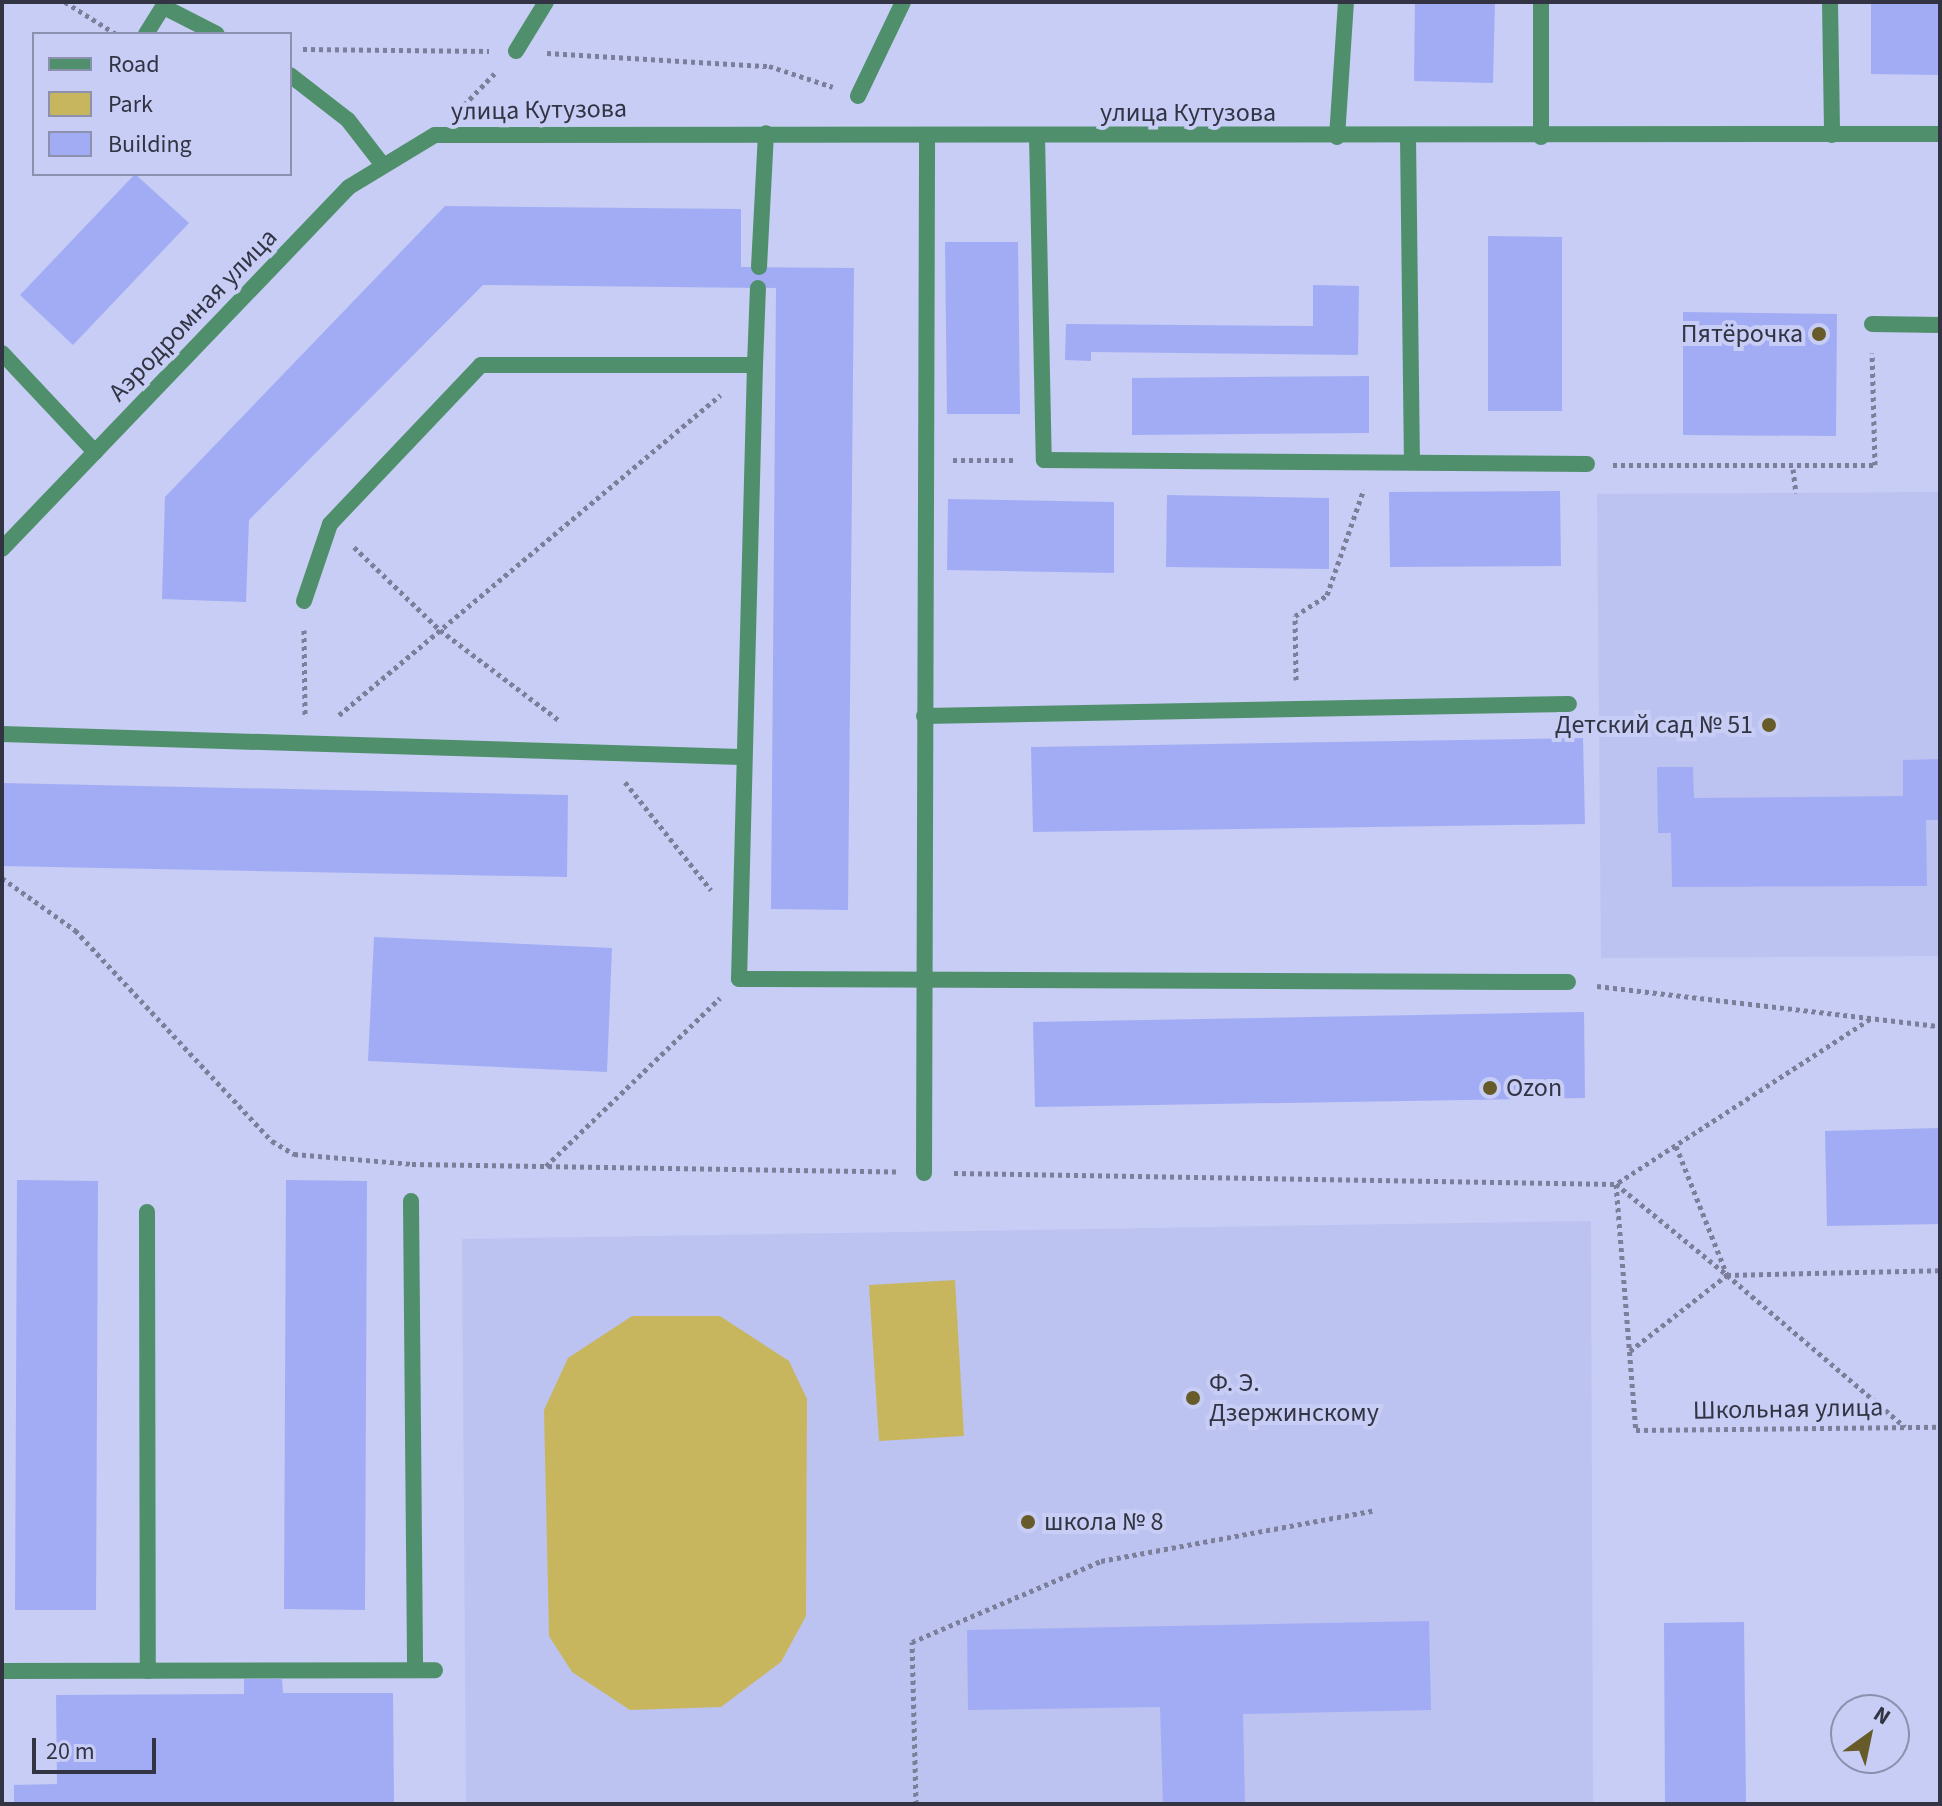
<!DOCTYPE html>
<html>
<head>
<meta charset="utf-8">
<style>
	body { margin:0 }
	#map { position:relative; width:1942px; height:1806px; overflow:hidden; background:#c7cdf4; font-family:"Source Sans 3",sans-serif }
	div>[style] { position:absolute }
	.built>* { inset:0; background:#bcc3f1 }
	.green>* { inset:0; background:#c8b65f }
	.building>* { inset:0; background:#a2acf5 }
	.path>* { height:5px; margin-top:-2.5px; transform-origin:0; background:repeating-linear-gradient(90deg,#7b7f9a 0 4px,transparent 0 8px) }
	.service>* { height:16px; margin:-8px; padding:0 8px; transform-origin:8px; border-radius:8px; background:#508f6c }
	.minor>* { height:16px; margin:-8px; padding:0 8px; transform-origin:8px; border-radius:8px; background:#508f6c }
	.dots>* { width:22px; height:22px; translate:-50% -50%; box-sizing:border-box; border:4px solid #c7cdf4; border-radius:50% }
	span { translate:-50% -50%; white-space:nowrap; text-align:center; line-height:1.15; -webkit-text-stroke:8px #c7cdf4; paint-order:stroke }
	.street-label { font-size:26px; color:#323444 }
	.poi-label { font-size:26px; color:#323444 }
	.right { translate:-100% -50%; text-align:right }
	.left { translate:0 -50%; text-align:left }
	.frame { position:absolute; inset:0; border:4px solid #323444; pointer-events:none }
	.legend { position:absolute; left:32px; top:32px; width:260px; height:144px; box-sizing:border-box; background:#c7cdf4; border:2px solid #8b90ae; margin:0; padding:10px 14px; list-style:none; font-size:24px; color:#323444 }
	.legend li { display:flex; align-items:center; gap:16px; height:40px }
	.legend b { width:40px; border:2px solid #8b90ae }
	.north { position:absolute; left:1830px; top:1694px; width:80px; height:80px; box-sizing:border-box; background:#c7cdf4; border:2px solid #8b90ae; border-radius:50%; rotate:33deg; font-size:22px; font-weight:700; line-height:32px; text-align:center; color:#323444 }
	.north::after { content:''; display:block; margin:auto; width:28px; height:36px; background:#675c29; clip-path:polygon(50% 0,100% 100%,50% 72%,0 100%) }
	.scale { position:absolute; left:32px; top:1738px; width:124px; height:36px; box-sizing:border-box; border:4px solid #323444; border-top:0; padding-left:10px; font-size:24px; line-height:28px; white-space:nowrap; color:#323444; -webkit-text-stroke:6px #c7cdf4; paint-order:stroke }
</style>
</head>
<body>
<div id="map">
	<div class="built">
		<i style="clip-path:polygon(1940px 492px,1940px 956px,1601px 958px,1597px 494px)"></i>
		<i style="clip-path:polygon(1591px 1221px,1593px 1804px,466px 1804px,462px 1239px)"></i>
	</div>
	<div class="green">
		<i style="clip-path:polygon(955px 1280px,964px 1436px,879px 1441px,869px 1285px)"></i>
		<i style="clip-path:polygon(632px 1316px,720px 1316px,789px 1361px,807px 1399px,806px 1616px,781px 1662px,721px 1707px,630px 1710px,572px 1672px,549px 1636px,544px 1410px,568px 1358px)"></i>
	</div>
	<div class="building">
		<i style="clip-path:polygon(1415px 2px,1495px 2px,1493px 83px,1414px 81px)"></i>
		<i style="clip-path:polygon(1871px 2px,1940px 2px,1940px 75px,1871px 74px)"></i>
		<i style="clip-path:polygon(135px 174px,189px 223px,73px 345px,20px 295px)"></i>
		<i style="clip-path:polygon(445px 206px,741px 209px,741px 267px,854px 268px,848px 910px,771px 909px,776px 288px,483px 285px,249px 520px,246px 602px,162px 599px,165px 497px)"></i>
		<i style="clip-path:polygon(1488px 236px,1562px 237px,1562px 411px,1488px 411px)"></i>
		<i style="clip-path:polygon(945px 242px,1018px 242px,1020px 414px,947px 414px)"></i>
		<i style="clip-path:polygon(1313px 285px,1359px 286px,1358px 355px,1091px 352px,1091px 361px,1065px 360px,1066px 324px,1313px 326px)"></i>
		<i style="clip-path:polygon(1683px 312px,1837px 314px,1836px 436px,1683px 435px)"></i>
		<i style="clip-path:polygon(1369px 376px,1369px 433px,1132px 435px,1132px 378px)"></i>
		<i style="clip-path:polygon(1560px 491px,1561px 566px,1390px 567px,1389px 492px)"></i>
		<i style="clip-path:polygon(1167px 495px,1329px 498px,1329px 569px,1166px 567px)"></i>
		<i style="clip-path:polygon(948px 499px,1114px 502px,1114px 573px,947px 570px)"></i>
		<i style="clip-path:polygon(1583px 738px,1585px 824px,1033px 832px,1031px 747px)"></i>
		<i style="clip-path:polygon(1940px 759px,1940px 820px,1926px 820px,1927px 886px,1672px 887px,1671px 833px,1658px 833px,1657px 767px,1693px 767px,1694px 798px,1903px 796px,1903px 760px)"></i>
		<i style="clip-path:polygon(2px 783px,568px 795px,567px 877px,2px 866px)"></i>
		<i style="clip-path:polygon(374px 937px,612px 948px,607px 1072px,368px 1061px)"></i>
		<i style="clip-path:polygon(1584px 1012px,1585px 1098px,1035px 1107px,1033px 1022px)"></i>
		<i style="clip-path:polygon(1940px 1128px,1940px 1224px,1827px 1226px,1825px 1131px)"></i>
		<i style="clip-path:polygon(17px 1180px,98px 1181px,96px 1610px,15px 1610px)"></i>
		<i style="clip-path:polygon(286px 1180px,367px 1181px,365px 1610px,284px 1609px)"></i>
		<i style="clip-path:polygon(1429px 1621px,1431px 1710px,1243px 1714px,1245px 1804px,1163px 1804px,1160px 1707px,968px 1710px,967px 1630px)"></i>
		<i style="clip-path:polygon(1744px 1622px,1746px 1804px,1665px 1804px,1664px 1623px)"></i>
		<i style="clip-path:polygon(244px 1679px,282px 1679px,283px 1693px,393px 1693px,394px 1802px,14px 1804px,14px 1785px,57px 1784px,56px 1695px,244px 1694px)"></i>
	</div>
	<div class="path">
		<i style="left:65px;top:2px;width:60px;rotate:32.1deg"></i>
		<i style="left:303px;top:49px;width:186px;rotate:0.6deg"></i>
		<i style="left:547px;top:53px;width:222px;rotate:3.4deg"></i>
		<i style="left:769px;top:66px;width:67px;rotate:18.2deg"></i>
		<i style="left:464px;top:105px;width:46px;rotate:-45.9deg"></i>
		<i style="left:953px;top:460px;width:62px"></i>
		<i style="left:1613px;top:465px;width:262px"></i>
		<i style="left:1875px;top:465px;width:112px;rotate:-91.5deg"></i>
		<i style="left:1793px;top:469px;width:24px;rotate:83deg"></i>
		<i style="left:354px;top:547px;width:120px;rotate:44deg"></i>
		<i style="left:440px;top:630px;width:151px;rotate:37.2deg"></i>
		<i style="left:304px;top:630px;width:86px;rotate:89.3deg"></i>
		<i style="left:1296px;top:680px;width:64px;rotate:-90.9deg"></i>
		<i style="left:1295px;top:616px;width:38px;rotate:-33deg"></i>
		<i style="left:1327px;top:595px;width:112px;rotate:-70.8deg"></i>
		<i style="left:339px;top:715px;width:498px;rotate:-40deg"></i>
		<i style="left:625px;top:782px;width:138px;rotate:51.5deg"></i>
		<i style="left:2px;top:878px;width:90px;rotate:35.5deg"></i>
		<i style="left:75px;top:930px;width:289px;rotate:47deg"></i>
		<i style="left:272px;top:1141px;width:26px;rotate:31deg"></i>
		<i style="left:294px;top:1154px;width:118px;rotate:4.8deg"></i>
		<i style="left:412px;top:1164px;width:484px;rotate:0.9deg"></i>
		<i style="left:1597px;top:986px;width:345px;rotate:6.7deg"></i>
		<i style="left:1870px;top:1019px;width:303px;rotate:147deg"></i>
		<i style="left:1616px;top:1184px;width:247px;rotate:85.4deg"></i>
		<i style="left:1636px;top:1430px;width:304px;rotate:-0.6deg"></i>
		<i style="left:1676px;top:1146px;width:139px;rotate:68.4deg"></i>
		<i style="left:1727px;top:1275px;width:234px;rotate:40.5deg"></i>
		<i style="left:546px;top:1166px;width:242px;rotate:-44deg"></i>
		<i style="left:954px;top:1173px;width:662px;rotate:0.95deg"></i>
		<i style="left:1616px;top:1184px;width:144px;rotate:39.3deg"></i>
		<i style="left:1727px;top:1275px;width:213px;rotate:-1.3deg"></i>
		<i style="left:1630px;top:1351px;width:123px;rotate:-38.1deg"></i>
		<i style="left:916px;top:1804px;width:162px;rotate:-91.4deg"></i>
		<i style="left:912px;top:1642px;width:206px;rotate:-23.2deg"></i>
		<i style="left:1101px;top:1561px;width:276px;rotate:-10.5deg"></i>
	</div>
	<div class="service">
		<i style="left:1830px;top:2px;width:133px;rotate:89.1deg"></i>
		<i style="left:164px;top:7px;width:59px;rotate:27deg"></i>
		<i style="left:146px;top:34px;width:38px;rotate:-58deg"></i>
		<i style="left:516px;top:51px;width:57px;rotate:-58.5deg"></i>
		<i style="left:290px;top:75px;width:73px;rotate:37.8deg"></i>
		<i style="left:348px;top:120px;width:56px;rotate:52.3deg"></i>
		<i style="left:858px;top:96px;width:104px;rotate:-64.4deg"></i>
		<i style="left:1037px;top:136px;width:324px;rotate:88.8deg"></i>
		<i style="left:1044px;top:460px;width:543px;rotate:0.42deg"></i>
		<i style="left:1337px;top:137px;width:135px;rotate:-86.2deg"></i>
		<i style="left:1408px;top:137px;width:325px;rotate:89.3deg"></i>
		<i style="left:1541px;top:137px;width:135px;rotate:-90deg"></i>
		<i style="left:759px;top:267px;width:134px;rotate:-87deg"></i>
		<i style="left:1872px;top:324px;width:68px;rotate:0.8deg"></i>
		<i style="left:2px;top:353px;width:136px;rotate:46.8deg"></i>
		<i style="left:755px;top:365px;width:77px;rotate:-87.8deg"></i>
		<i style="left:304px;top:601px;width:81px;rotate:-71.3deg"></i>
		<i style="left:330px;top:524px;width:219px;rotate:-46.5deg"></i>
		<i style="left:481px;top:365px;width:274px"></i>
		<i style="left:755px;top:365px;width:614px;rotate:91.49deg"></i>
		<i style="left:739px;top:979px;width:829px;rotate:0.21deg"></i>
		<i style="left:924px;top:716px;width:645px;rotate:-1.07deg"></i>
		<i style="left:2px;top:734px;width:739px;rotate:1.78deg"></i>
		<i style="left:924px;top:1173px;width:1036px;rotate:-89.83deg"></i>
		<i style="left:411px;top:1201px;width:469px;rotate:89.5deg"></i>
		<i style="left:147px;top:1212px;width:459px;rotate:89.9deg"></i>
		<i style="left:2px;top:1671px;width:433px;rotate:-0.1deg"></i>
	</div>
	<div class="minor">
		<i style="left:2px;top:549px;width:501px;rotate:-46.21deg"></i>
		<i style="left:349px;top:187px;width:100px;rotate:-31.2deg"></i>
		<i style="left:435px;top:135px;width:1505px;rotate:-0.04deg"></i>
	</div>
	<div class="dots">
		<i style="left:1819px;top:334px;background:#675c29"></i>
		<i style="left:1769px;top:725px;background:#675c29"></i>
		<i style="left:1490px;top:1088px;background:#675c29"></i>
		<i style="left:1193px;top:1398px;background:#675c29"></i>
		<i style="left:1028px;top:1522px;background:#675c29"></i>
	</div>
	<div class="street-label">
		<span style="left:539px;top:110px;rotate:-1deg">улица Кутузова</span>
		<span style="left:1188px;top:113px">улица Кутузова</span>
		<span style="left:193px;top:315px;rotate:-46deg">Аэродромная улица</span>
		<span style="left:1788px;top:1409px;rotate:-1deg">Школьная улица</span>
	</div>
	<div class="poi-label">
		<span class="right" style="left:1803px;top:334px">Пятёрочка</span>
		<span class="right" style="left:1753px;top:725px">Детский сад № 51</span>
		<span class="left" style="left:1506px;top:1088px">Ozon</span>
		<span class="left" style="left:1209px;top:1398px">Ф. Э.<br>Дзержинскому</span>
		<span class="left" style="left:1044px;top:1522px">школа № 8</span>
	</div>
	<div class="frame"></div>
	<ul class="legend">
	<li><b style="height:10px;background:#508f6c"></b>Road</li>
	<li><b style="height:22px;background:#c8b65f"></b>Park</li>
	<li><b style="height:22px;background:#a2acf5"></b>Building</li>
	</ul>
	<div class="north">N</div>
	<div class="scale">20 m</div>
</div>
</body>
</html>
